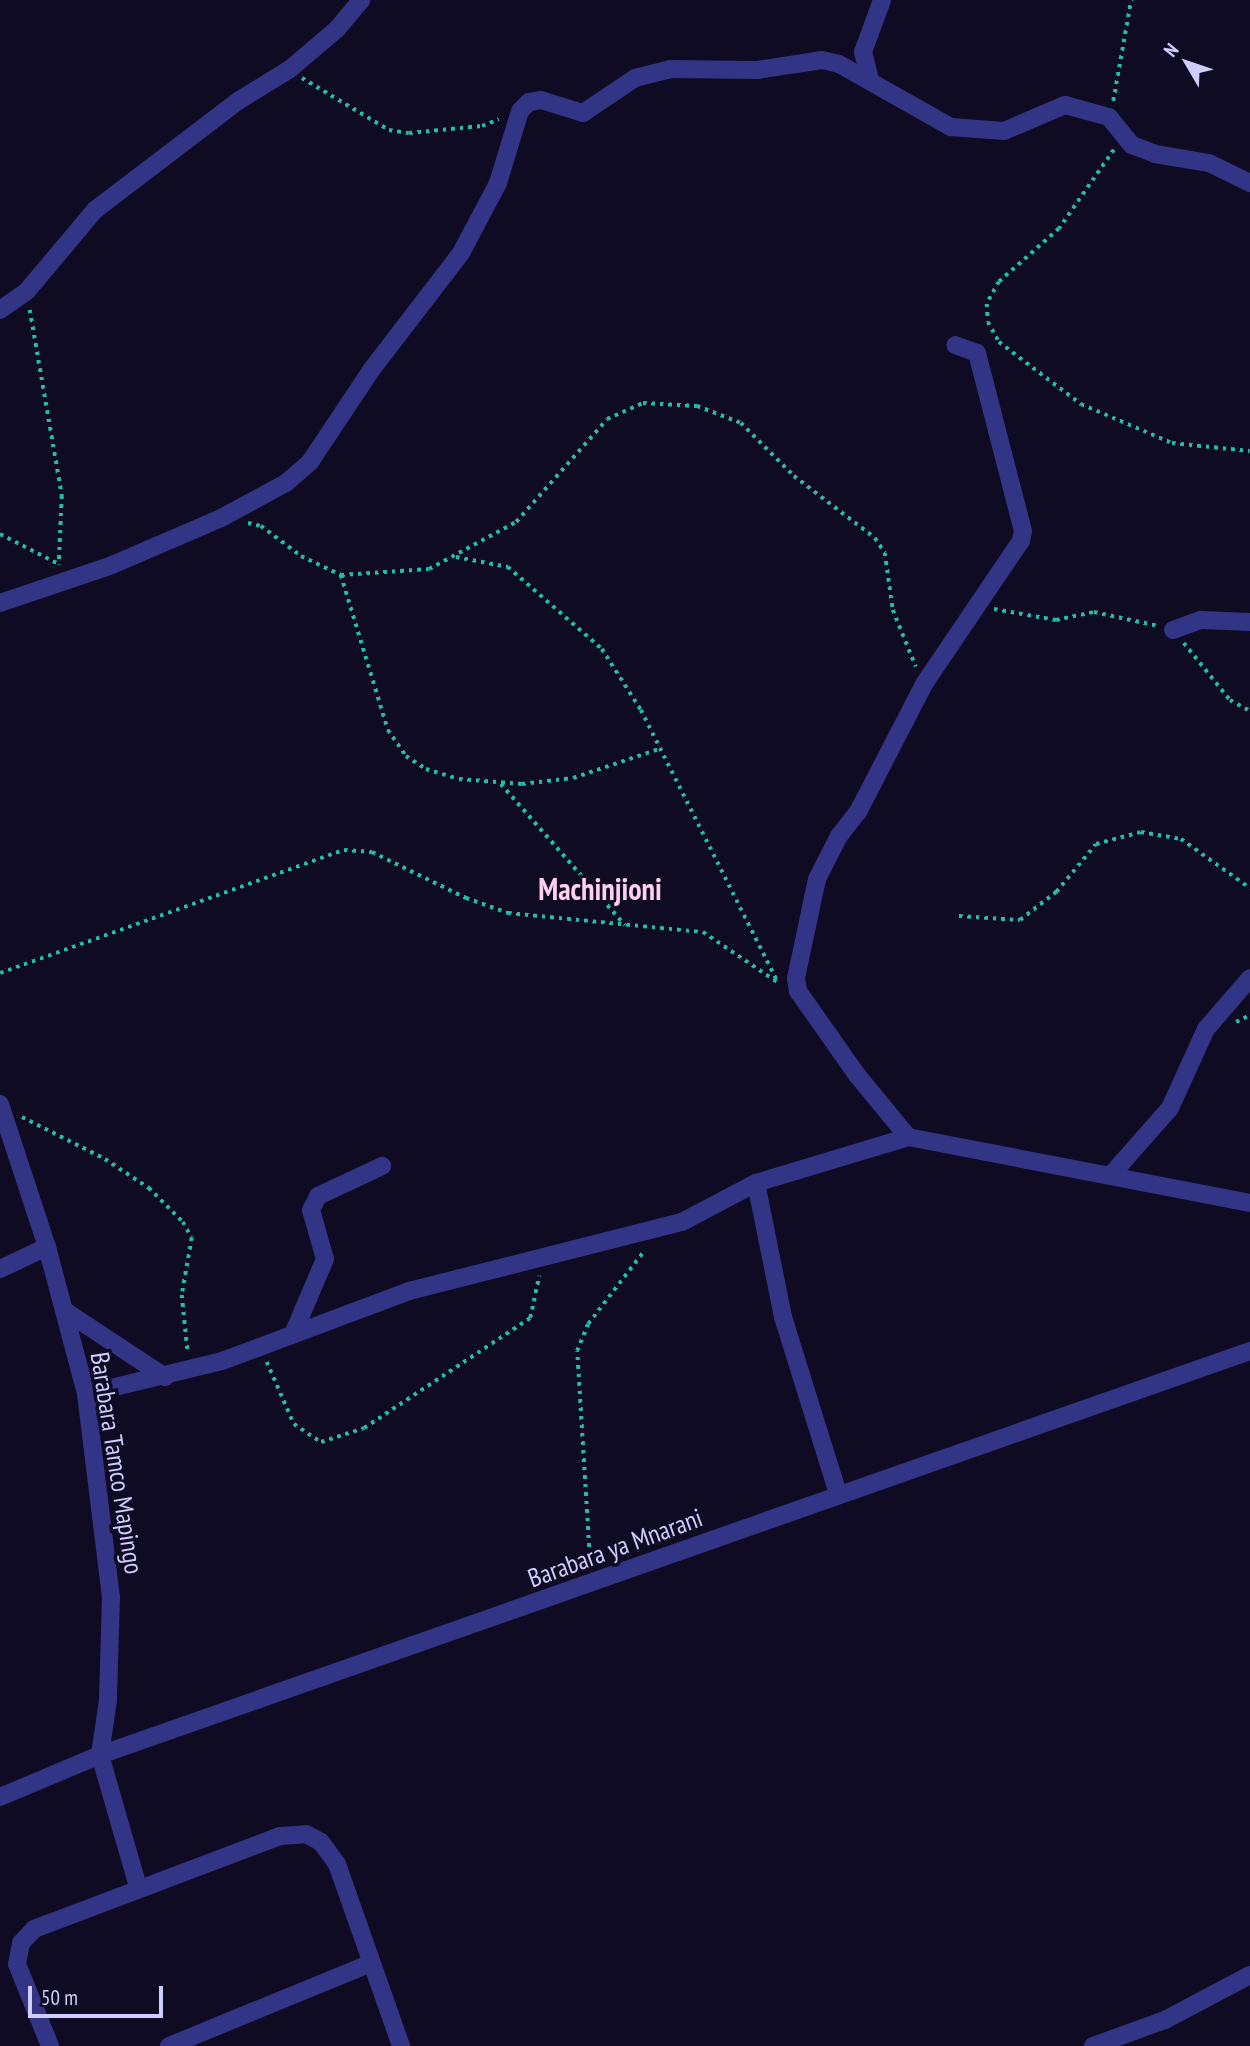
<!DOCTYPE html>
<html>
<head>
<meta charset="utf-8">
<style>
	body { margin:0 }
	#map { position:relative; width:1250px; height:2046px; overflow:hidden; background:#0e0b22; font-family:"PT Sans Narrow",sans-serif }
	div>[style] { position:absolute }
	.path>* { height:3.5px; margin-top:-1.75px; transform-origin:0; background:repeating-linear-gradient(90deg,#24bcaa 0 3.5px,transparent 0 8.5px) }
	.minor>* { height:18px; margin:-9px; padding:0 9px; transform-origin:9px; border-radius:9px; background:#323485 }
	span { translate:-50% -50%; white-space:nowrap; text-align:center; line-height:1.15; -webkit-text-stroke:7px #0e0b22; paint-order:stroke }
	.street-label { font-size:26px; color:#cfcdff }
	.quarter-label { font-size:30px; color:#ffcff0; font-weight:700 }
	.north { position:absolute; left:1152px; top:28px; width:70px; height:70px; -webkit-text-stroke:5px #0e0b22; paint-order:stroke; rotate:309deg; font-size:19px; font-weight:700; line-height:28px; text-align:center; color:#cfcdff }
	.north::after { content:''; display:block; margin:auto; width:24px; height:32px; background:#cfcdff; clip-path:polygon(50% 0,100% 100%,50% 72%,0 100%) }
	.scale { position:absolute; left:28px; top:1986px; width:135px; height:32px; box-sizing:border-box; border:4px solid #cfcdff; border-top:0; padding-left:9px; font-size:21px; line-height:24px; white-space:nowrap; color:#cfcdff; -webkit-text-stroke:5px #0e0b22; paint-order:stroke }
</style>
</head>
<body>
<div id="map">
	<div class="path">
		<i style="left:302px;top:78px;width:101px;rotate:30.9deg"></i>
		<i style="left:389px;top:130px;width:20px;rotate:9deg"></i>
		<i style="left:409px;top:133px;width:73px;rotate:-5.5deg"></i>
		<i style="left:482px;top:126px;width:18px;rotate:-22deg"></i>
		<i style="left:1113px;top:101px;width:103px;rotate:-79.9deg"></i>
		<i style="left:1114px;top:150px;width:96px;rotate:124.8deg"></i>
		<i style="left:1059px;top:229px;width:80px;rotate:138.5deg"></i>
		<i style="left:999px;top:282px;width:25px;rotate:119deg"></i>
		<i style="left:987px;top:304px;width:18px;rotate:87deg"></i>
		<i style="left:988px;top:322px;width:23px;rotate:61deg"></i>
		<i style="left:999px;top:342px;width:103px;rotate:37.1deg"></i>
		<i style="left:1081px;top:404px;width:99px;rotate:23.2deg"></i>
		<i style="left:1172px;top:443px;width:78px;rotate:5.9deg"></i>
		<i style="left:30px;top:310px;width:189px;rotate:80.2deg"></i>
		<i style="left:62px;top:496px;width:69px;rotate:92.5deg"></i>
		<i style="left:248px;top:523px;width:13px;rotate:13deg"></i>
		<i style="left:261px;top:526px;width:50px;rotate:36.9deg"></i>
		<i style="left:301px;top:556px;width:44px;rotate:25.4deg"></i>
		<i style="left:341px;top:575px;width:88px;rotate:-3.9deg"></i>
		<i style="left:429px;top:569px;width:99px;rotate:-28.4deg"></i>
		<i style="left:516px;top:522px;width:137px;rotate:-48.5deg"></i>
		<i style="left:607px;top:419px;width:39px;rotate:-24deg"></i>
		<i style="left:643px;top:403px;width:54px;rotate:3.2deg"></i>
		<i style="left:697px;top:406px;width:47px;rotate:21.1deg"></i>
		<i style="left:741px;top:423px;width:75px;rotate:45deg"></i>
		<i style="left:794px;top:476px;width:102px;rotate:37.4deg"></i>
		<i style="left:875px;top:538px;width:18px;rotate:56deg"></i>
		<i style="left:885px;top:553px;width:58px;rotate:82deg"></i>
		<i style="left:893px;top:610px;width:61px;rotate:68deg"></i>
		<i style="left:0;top:534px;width:66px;rotate:27deg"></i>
		<i style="left:456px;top:557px;width:53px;rotate:10.9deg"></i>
		<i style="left:508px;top:567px;width:125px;rotate:41.1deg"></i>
		<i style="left:602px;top:649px;width:72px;rotate:57.4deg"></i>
		<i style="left:641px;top:710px;width:305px;rotate:63.3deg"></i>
		<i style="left:341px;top:575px;width:162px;rotate:73.1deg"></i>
		<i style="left:388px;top:730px;width:32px;rotate:55deg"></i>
		<i style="left:406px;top:756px;width:24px;rotate:33deg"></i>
		<i style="left:426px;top:769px;width:34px;rotate:17deg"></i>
		<i style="left:459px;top:779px;width:63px;rotate:4.5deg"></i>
		<i style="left:522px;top:784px;width:51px;rotate:-6.7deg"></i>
		<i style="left:573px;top:778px;width:91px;rotate:-18.6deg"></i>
		<i style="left:994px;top:609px;width:63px;rotate:10.1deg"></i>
		<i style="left:1056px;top:620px;width:39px;rotate:-12deg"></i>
		<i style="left:1094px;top:612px;width:66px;rotate:12.3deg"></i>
		<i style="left:1184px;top:643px;width:73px;rotate:51.1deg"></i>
		<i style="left:1230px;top:700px;width:23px;rotate:29deg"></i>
		<i style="left:501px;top:784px;width:188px;rotate:48.7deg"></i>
		<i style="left:959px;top:916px;width:61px;rotate:3.8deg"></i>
		<i style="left:1020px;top:920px;width:46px;rotate:-37.9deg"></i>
		<i style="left:1056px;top:892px;width:62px;rotate:-50.2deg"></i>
		<i style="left:1096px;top:844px;width:47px;rotate:-14.9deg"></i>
		<i style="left:1141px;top:832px;width:41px;rotate:9.9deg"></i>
		<i style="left:1181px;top:839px;width:85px;rotate:35.4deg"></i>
		<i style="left:0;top:973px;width:365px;rotate:-19.7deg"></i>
		<i style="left:344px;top:850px;width:28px;rotate:4deg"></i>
		<i style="left:372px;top:852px;width:105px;rotate:26.1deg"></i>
		<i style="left:466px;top:898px;width:45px;rotate:19.7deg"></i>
		<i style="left:508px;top:913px;width:196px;rotate:5.6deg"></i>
		<i style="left:703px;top:932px;width:93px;rotate:34deg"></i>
		<i style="left:1236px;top:1022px;width:16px;rotate:-27deg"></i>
		<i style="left:22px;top:1117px;width:93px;rotate:26.8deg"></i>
		<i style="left:105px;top:1159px;width:53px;rotate:33.4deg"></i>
		<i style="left:149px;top:1188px;width:48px;rotate:45deg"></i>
		<i style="left:183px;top:1222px;width:18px;rotate:61deg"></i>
		<i style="left:192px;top:1238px;width:58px;rotate:100deg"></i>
		<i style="left:182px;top:1295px;width:59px;rotate:84.2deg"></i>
		<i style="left:267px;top:1362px;width:68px;rotate:66.5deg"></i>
		<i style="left:294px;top:1424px;width:32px;rotate:34deg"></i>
		<i style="left:321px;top:1442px;width:45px;rotate:-18deg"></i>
		<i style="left:364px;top:1428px;width:199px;rotate:-33.5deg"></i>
		<i style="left:530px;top:1318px;width:43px;rotate:-77.9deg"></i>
		<i style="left:590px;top:1564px;width:213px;rotate:-93.5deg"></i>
		<i style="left:577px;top:1351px;width:29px;rotate:-68deg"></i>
		<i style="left:588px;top:1324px;width:92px;rotate:-52.5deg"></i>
	</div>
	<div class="minor">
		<i style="left:870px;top:80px;width:29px;rotate:-104deg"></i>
		<i style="left:863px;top:52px;width:55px;rotate:-69.9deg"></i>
		<i style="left:0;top:310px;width:33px;rotate:-35deg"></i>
		<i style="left:27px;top:291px;width:106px;rotate:-50deg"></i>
		<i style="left:95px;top:210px;width:180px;rotate:-37.3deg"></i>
		<i style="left:238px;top:101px;width:61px;rotate:-31.6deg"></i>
		<i style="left:290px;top:69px;width:62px;rotate:-40.4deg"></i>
		<i style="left:337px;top:29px;width:38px;rotate:-50deg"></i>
		<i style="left:0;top:603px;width:118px;rotate:-18.7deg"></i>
		<i style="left:112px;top:565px;width:119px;rotate:-23.3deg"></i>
		<i style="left:221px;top:518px;width:74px;rotate:-28.3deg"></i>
		<i style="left:286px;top:483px;width:32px;rotate:-41deg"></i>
		<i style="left:310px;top:462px;width:112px;rotate:-56.3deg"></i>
		<i style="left:372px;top:369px;width:146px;rotate:-52.5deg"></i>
		<i style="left:461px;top:253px;width:79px;rotate:-62.1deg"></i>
		<i style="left:498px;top:183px;width:75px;rotate:-73deg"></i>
		<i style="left:520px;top:111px;width:13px;rotate:-45deg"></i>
		<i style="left:529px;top:102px;width:12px;rotate:-9deg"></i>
		<i style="left:541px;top:100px;width:44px;rotate:17.2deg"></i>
		<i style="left:583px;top:113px;width:63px;rotate:-33.9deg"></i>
		<i style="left:635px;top:78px;width:36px;rotate:-14deg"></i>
		<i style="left:670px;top:69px;width:87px;rotate:0.7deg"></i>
		<i style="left:757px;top:70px;width:66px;rotate:-8.7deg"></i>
		<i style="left:822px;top:60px;width:17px;rotate:13deg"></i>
		<i style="left:839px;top:64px;width:129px;rotate:29.4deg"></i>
		<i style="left:951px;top:127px;width:53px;rotate:4.3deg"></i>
		<i style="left:1004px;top:131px;width:66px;rotate:-23.1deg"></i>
		<i style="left:1065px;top:105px;width:46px;rotate:15.3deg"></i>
		<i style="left:1109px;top:117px;width:36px;rotate:51deg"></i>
		<i style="left:1132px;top:145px;width:25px;rotate:21deg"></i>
		<i style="left:1155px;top:154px;width:55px;rotate:9.5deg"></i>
		<i style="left:1209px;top:163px;width:46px;rotate:26deg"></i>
		<i style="left:1173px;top:630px;width:30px;rotate:-20deg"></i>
		<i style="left:1201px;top:620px;width:49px;rotate:2.3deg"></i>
		<i style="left:0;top:1104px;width:151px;rotate:71.8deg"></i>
		<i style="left:47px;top:1247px;width:152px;rotate:75.1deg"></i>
		<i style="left:86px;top:1394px;width:205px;rotate:83deg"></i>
		<i style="left:111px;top:1597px;width:103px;rotate:91.7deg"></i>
		<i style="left:108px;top:1700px;width:56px;rotate:98.3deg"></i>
		<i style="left:100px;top:1755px;width:137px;rotate:73.9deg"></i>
		<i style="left:908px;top:1137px;width:80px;rotate:-129.4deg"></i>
		<i style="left:857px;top:1075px;width:103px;rotate:-125.1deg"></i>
		<i style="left:798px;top:991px;width:13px;rotate:-99deg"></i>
		<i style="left:796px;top:978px;width:101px;rotate:-78deg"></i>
		<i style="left:817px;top:879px;width:48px;rotate:-62.9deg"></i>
		<i style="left:839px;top:836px;width:31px;rotate:-52deg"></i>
		<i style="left:858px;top:812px;width:144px;rotate:-62.7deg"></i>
		<i style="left:924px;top:684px;width:173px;rotate:-55.9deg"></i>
		<i style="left:1021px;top:541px;width:10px;rotate:-79deg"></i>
		<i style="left:1023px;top:531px;width:184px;rotate:-104.5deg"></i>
		<i style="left:977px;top:353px;width:23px;rotate:-160deg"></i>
		<i style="left:1111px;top:1175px;width:89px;rotate:-48.6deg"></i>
		<i style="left:1170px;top:1108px;width:87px;rotate:-65.5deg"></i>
		<i style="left:1206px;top:1029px;width:67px;rotate:-49.2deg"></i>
		<i style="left:756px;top:1183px;width:137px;rotate:78.6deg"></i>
		<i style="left:783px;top:1317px;width:185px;rotate:72.7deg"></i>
		<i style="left:0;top:1269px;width:52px;rotate:-25.1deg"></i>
		<i style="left:65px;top:1311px;width:120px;rotate:33.4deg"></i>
		<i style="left:293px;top:1334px;width:82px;rotate:-66.9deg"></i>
		<i style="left:325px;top:1259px;width:51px;rotate:-105.9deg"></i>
		<i style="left:311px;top:1210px;width:16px;rotate:-63deg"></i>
		<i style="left:318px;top:1196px;width:71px;rotate:-25.1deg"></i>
		<i style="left:86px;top:1394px;width:140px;rotate:-13.6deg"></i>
		<i style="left:222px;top:1361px;width:200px;rotate:-20.5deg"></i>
		<i style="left:409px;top:1291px;width:282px;rotate:-14.2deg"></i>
		<i style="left:682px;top:1222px;width:84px;rotate:-27.8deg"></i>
		<i style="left:756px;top:1183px;width:159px;rotate:-16.8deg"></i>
		<i style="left:908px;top:1137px;width:348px;rotate:10.9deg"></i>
		<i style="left:0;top:1797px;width:108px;rotate:-22.8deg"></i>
		<i style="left:100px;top:1755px;width:1219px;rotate:-19.36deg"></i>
		<i style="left:50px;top:2046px;width:88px;rotate:-111.9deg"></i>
		<i style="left:17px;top:1964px;width:21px;rotate:-79deg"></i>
		<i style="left:21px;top:1943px;width:19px;rotate:-47deg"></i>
		<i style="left:34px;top:1929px;width:263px;rotate:-20.7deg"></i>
		<i style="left:280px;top:1836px;width:26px;rotate:-4deg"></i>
		<i style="left:306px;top:1834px;width:17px;rotate:28deg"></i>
		<i style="left:321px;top:1842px;width:27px;rotate:54deg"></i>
		<i style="left:337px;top:1864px;width:193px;rotate:70.6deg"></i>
		<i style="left:169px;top:2046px;width:216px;rotate:-22.3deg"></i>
		<i style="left:1093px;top:2046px;width:77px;rotate:-19.9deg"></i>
		<i style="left:1165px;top:2020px;width:96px;rotate:-27.9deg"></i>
	</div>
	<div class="street-label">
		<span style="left:117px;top:1463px;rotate:81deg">Barabara Tamco Mapingo</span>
		<span style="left:615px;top:1548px;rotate:-20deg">Barabara ya Mnarani</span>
	</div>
	<div class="quarter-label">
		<span style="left:600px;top:889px">Machinjioni</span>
	</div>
	<div class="north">N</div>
	<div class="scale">50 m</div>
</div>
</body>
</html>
